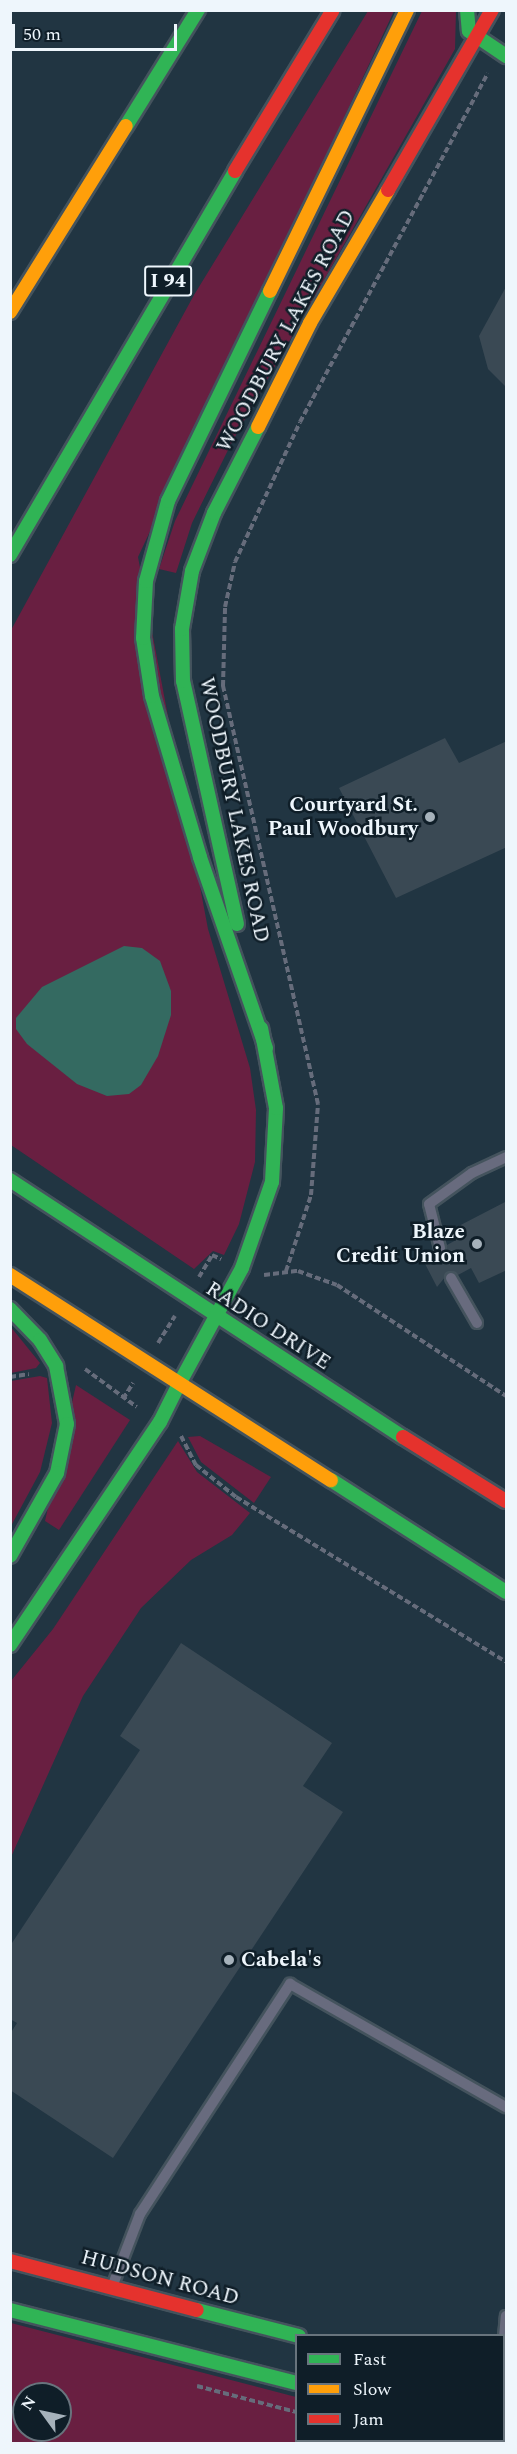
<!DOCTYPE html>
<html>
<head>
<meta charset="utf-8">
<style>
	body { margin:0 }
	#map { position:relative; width:517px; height:2454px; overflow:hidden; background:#213542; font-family:Spectral,serif }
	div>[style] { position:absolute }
	.green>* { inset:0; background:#691f41 }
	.water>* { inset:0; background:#346a61 }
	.building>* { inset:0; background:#3a4954 }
	.path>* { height:4px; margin-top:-2px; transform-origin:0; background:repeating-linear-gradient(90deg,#666c7b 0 6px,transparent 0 9px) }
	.roads { filter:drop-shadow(2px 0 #44535d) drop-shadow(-2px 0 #44535d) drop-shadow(0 2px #44535d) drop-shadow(0 -2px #44535d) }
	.lane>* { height:10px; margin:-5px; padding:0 5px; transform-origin:5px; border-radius:5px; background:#686b7e }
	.street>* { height:21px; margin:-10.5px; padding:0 10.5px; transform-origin:10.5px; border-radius:10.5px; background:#686b7e }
	.fast>* { height:14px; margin:-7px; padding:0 7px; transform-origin:7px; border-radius:7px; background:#30b455 }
	.slow>* { height:14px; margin:-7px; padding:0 7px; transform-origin:7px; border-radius:7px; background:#ff9f0a }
	.jam>* { height:14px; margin:-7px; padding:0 7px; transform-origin:7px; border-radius:7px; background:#e5322d }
	.dots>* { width:16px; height:16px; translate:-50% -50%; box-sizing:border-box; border:3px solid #0f1e28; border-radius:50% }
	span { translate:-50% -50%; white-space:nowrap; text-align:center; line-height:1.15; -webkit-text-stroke:5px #0f1e28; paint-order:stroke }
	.shield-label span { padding:2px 4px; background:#0f1e28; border:2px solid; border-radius:4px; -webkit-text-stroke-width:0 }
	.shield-label { font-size:20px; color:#eef6fc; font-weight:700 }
	.street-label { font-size:21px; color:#eef6fc }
	.poi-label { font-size:21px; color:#eef6fc; font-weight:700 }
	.right { translate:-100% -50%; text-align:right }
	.left { translate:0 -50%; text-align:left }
	.frame { position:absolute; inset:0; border:12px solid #eef6fc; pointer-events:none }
	.legend { position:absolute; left:295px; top:2334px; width:210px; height:108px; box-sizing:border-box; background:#0f1e28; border:2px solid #68747d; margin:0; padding:8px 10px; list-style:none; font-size:18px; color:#eef6fc }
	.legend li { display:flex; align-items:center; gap:12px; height:30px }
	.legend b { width:30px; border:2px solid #68747d }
	.north { position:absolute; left:12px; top:2382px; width:60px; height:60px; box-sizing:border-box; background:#0f1e28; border:2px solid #68747d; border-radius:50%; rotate:303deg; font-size:16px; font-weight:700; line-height:24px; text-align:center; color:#eef6fc }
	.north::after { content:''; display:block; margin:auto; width:21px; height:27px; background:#a6b2bb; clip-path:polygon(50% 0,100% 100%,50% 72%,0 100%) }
	.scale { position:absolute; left:12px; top:24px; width:165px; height:27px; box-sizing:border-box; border:3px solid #eef6fc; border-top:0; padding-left:8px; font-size:18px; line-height:21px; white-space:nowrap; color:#eef6fc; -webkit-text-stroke:4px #0f1e28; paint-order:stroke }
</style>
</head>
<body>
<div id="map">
	<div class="green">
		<i style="clip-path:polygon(368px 11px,394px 11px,138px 557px,208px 929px,250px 1068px,256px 1110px,255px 1162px,239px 1224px,224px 1255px,213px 1251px,194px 1269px,11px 1145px,10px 632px,194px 295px)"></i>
		<i style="clip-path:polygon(422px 11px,456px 11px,455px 49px,232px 442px,192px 523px,176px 573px,159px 569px,175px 521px)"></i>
		<i style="clip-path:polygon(10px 1326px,40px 1363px,36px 1368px,11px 1373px)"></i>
		<i style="clip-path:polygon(40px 1376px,47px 1378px,52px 1423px,40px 1472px,11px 1526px,11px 1381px)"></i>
		<i style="clip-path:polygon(76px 1385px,130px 1420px,59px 1530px,45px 1521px)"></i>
		<i style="clip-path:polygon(200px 1436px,271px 1477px,254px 1503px,201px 1462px,188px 1437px)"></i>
		<i style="clip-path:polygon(178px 1441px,197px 1472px,250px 1513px,232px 1535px,191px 1560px,141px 1608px,83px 1696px,11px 1857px,11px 1681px,53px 1629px)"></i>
		<i style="clip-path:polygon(evenodd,11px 2323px,296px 2397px,296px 2440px,445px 2443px,11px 2444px,11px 2323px,24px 2394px,60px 2394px,60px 2430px,24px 2430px,24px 2394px)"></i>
	</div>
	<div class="water">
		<i style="clip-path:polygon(124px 946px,142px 948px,160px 961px,171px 991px,171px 1015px,158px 1056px,141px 1085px,129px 1094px,107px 1096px,77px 1084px,27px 1044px,16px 1029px,16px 1018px,42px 987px)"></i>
	</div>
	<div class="building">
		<i style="clip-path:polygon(507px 285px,507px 388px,488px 369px,479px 336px)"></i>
		<i style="clip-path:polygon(445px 738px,459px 763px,507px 741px,507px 847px,396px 898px,339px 788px)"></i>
		<i style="clip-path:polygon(507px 1201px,507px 1270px,479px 1283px,471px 1268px,458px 1275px,450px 1271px,437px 1287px,422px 1258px,434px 1252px,445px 1254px,447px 1245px,456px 1240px,451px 1230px)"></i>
		<i style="clip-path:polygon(181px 1643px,332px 1743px,303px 1786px,343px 1812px,113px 2158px,10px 2090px,10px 2034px,17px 2023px,10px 2019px,10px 1946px,140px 1750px,120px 1736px)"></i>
	</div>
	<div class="path">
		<i style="left:286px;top:1271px;width:80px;rotate:-71.8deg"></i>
		<i style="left:311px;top:1195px;width:91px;rotate:-85.6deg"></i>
		<i style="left:318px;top:1104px;width:429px;rotate:-102.8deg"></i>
		<i style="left:223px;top:686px;width:79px;rotate:-88.5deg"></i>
		<i style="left:225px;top:607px;width:46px;rotate:-77.5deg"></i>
		<i style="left:235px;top:562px;width:154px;rotate:-65.1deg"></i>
		<i style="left:300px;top:422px;width:396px;rotate:-61.7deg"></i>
		<i style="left:264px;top:1275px;width:34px;rotate:-7deg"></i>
		<i style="left:298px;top:1271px;width:41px;rotate:19.7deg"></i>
		<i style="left:337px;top:1285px;width:202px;rotate:33.3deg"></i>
		<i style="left:199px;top:1277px;width:26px;rotate:-59deg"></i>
		<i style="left:212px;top:1255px;width:10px;rotate:24deg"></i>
		<i style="left:158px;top:1343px;width:32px;rotate:-58deg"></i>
		<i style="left:85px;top:1369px;width:64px;rotate:36.2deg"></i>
		<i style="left:10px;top:1377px;width:19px;rotate:-9deg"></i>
		<i style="left:123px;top:1399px;width:19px;rotate:-58deg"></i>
		<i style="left:181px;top:1436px;width:33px;rotate:63deg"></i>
		<i style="left:196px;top:1465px;width:51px;rotate:38.7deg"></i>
		<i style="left:236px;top:1497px;width:316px;rotate:31.4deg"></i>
		<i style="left:197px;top:2386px;width:102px;rotate:14.7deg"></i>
		<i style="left:407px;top:2440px;width:13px;rotate:18deg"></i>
		<i style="left:444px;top:2444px;width:6px"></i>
	</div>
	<div class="roads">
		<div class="lane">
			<i style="left:440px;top:1248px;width:45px;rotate:-104deg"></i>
			<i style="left:429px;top:1204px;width:53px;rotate:-35.8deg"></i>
			<i style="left:472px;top:1173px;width:38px;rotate:-25deg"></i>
			<i style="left:451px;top:1278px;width:52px;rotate:60deg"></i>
			<i style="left:112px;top:2287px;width:78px;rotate:-69deg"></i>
			<i style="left:140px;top:2214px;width:275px;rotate:-56.9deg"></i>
			<i style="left:290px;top:1984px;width:249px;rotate:29.7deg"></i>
			<i style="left:504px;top:2337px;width:21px;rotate:-85deg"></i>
		</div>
		<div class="street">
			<i style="left:479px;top:2444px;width:4px;rotate:-76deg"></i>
		</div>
		<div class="fast">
			<i style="left:467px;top:10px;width:21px;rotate:85deg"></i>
			<i style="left:469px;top:31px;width:45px;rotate:34deg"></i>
			<i style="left:126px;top:126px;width:137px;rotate:-58.2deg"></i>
			<i style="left:10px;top:555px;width:445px;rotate:-59.6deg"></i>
			<i style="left:237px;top:924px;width:249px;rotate:-102.5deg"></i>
			<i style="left:183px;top:681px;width:52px;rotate:-91.1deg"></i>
			<i style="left:182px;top:629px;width:59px;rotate:-80.2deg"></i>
			<i style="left:192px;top:571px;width:62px;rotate:-69.2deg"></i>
			<i style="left:214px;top:513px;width:97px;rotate:-62.9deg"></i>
			<i style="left:266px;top:1048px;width:202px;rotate:-109.1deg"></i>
			<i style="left:200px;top:857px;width:168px;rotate:-106.6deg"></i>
			<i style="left:152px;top:696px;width:59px;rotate:-98.8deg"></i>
			<i style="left:143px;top:638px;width:57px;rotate:-87deg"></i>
			<i style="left:146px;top:581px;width:83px;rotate:-74.6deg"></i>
			<i style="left:168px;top:501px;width:233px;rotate:-64.1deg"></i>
			<i style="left:10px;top:1180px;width:470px;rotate:33.2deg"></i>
			<i style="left:10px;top:1309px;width:43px;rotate:45.9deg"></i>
			<i style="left:40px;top:1340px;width:31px;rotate:58deg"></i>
			<i style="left:56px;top:1366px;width:59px;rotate:79.3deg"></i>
			<i style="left:67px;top:1424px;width:50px;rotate:101.5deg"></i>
			<i style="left:57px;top:1473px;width:95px;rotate:119.5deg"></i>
			<i style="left:178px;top:1386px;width:134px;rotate:-61.5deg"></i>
			<i style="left:242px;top:1268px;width:91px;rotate:-70.8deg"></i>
			<i style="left:272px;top:1182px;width:74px;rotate:-86.9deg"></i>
			<i style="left:276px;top:1108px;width:81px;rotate:-100.6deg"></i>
			<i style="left:331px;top:1480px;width:208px;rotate:32.6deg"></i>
			<i style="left:10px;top:1645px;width:269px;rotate:-56.1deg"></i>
			<i style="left:160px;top:1422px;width:40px;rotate:-63.4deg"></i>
			<i style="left:10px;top:2310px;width:295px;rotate:14.3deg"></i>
			<i style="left:197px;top:2310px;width:105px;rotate:14.3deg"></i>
			<i style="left:504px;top:2386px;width:2px;rotate:27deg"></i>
		</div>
		<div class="slow">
			<i style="left:270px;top:291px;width:313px;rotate:-64deg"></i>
			<i style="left:10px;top:312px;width:219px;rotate:-58.1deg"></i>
			<i style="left:258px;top:427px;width:116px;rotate:-63.4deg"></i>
			<i style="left:310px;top:323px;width:154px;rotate:-59.6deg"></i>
			<i style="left:10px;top:1275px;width:381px;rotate:32.6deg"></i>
			<i style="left:504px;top:2434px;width:2px;rotate:27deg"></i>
		</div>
		<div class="jam">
			<i style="left:235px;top:171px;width:188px;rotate:-58.7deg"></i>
			<i style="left:388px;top:190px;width:208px;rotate:-60deg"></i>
			<i style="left:403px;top:1437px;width:121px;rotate:31.9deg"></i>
			<i style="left:10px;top:2261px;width:193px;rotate:14.7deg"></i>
		</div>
	</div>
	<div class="dots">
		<i style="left:430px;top:817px;background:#a6b2bb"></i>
		<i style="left:477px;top:1244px;background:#a6b2bb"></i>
		<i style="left:229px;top:1960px;background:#a6b2bb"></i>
	</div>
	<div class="shield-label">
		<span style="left:168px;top:281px">I 94</span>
	</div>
	<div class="street-label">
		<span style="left:286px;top:331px;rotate:-62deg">WOODBURY LAKES ROAD</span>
		<span style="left:234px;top:810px;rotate:78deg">WOODBURY LAKES ROAD</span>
		<span style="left:268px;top:1326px;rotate:33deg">RADIO DRIVE</span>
		<span style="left:160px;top:2278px;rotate:15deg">HUDSON ROAD</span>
	</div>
	<div class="poi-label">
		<span class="right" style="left:418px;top:817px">Courtyard St.<br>Paul Woodbury</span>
		<span class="right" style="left:465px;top:1244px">Blaze<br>Credit Union</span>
		<span class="left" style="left:241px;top:1960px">Cabela's</span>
	</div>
	<div class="frame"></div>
	<ul class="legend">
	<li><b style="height:8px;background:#30b455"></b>Fast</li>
	<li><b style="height:8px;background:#ff9f0a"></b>Slow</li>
	<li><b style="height:8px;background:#e5322d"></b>Jam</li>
	</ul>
	<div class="north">N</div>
	<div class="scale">50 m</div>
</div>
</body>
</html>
